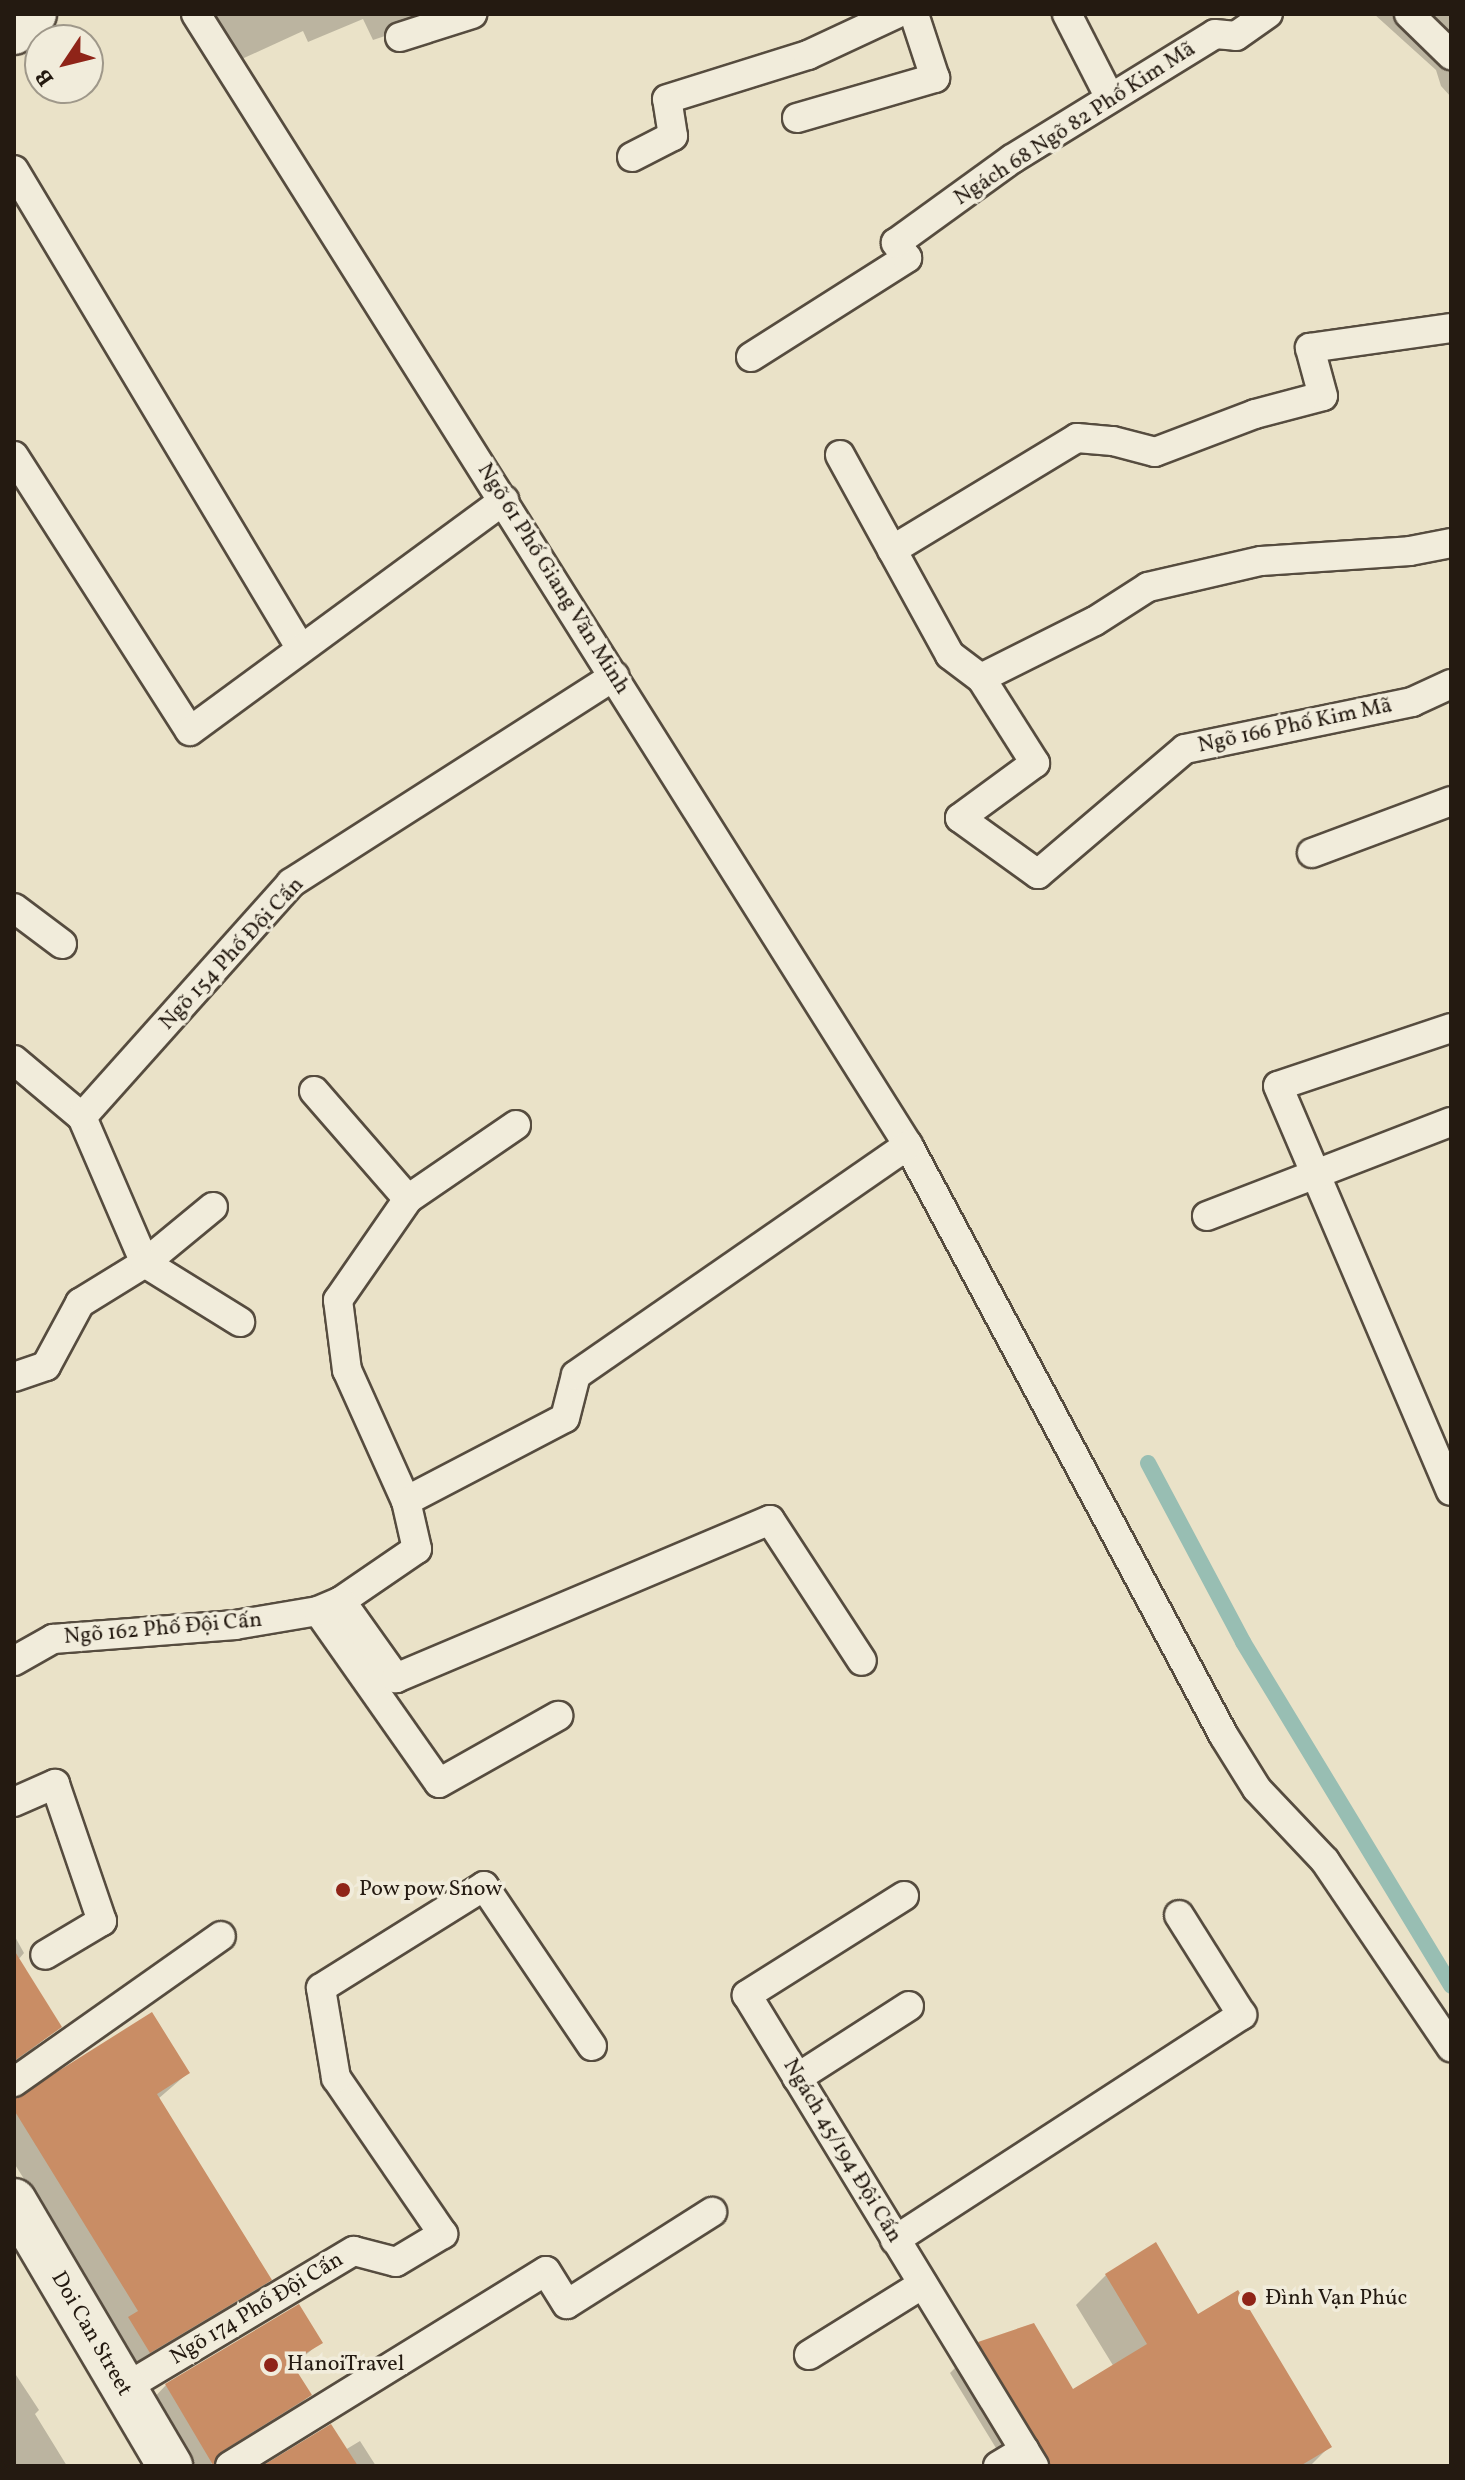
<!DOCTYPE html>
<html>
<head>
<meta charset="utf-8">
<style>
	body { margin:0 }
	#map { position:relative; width:1465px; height:2480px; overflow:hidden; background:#eae2c8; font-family:Vollkorn,serif }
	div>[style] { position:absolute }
	.shadow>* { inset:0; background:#0003 }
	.stream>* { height:16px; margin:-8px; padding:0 8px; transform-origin:8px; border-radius:8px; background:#98beb3 }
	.building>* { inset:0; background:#c98d65 }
	.roads { filter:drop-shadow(2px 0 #564c3f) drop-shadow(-2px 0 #564c3f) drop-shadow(0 2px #564c3f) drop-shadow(0 -2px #564c3f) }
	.service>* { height:28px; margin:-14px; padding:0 14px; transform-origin:14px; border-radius:14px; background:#f1ecdb }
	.tertiary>* { height:44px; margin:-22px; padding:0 22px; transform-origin:22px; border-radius:22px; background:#f1ecdb }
	.dots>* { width:22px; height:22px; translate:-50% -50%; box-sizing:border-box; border:4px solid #f1ecdb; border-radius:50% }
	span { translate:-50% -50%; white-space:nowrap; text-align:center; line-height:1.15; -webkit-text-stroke:7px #f1ecdb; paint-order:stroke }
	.street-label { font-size:22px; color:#241a11 }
	.poi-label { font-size:22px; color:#241a11 }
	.left { translate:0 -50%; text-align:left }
	.frame { position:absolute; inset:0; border:16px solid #241a11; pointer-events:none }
	.north { position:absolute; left:24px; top:24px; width:80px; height:80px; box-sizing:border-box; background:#f1ecdb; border:2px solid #9f988a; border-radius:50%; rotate:235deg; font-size:22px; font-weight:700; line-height:32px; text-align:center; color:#241a11 }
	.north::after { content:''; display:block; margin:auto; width:28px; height:36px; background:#8f2418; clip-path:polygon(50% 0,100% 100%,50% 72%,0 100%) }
</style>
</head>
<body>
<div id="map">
	<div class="shadow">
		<i style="clip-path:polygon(210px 14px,474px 14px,448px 15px,373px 40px,363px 19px,308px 42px,303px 31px,222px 68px)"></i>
		<i style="clip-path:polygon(1374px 14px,1451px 14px,1451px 97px,1441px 86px,1436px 70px)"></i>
		<i style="clip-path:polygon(14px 1935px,24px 1953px,18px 1960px,59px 2027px,14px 2064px)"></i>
		<i style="clip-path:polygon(188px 2073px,158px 2099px,270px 2280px,250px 2300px,129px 2372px,108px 2339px,118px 2330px,14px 2163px,14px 2102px)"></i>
		<i style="clip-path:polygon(1106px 2275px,1197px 2317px,1330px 2446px,1310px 2466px,1007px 2466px,950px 2373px,979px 2344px,1073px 2392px,1114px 2367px,1076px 2305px)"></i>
		<i style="clip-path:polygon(320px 2343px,291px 2367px,310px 2395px,292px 2412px,208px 2466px,188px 2466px,149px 2403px,166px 2385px)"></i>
		<i style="clip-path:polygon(14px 2372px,39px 2410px,35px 2414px,67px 2466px,14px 2466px)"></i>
		<i style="clip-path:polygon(360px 2441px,376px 2466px,266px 2466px,345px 2450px)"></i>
	</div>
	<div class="stream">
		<i style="left:1148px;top:1463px;width:203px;rotate:62deg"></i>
		<i style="left:1243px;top:1642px;width:402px;rotate:58.8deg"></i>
	</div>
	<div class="building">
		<i style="clip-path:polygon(14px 1950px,62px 2027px,14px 2061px)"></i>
		<i style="clip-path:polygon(152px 2012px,190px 2073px,157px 2094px,272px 2280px,150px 2353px,128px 2317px,138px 2311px,14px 2110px,14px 2099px)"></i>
		<i style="clip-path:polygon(1156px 2242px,1198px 2314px,1238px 2290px,1332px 2447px,1300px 2466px,1051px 2466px,978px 2342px,1034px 2323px,1073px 2389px,1147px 2344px,1105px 2274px)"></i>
		<i style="clip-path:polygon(299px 2304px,323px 2343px,291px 2362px,312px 2395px,221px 2452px,213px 2465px,165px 2384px)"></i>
		<i style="clip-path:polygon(331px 2424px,358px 2466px,262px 2466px)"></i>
	</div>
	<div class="roads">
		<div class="service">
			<i style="left:196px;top:14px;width:1336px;rotate:57.81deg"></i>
			<i style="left:908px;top:1145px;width:670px;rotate:61.87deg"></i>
			<i style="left:1224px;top:1736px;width:62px;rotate:58.1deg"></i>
			<i style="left:1257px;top:1789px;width:99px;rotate:46.6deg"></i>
			<i style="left:1325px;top:1861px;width:225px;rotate:55.9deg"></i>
			<i style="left:1067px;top:14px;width:94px;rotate:62.9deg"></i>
			<i style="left:1409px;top:14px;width:59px;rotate:44.3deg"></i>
			<i style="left:400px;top:37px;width:76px;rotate:-17.7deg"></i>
			<i style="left:797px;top:118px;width:144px;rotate:-16.2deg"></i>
			<i style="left:935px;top:78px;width:67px;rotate:-108.2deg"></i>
			<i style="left:632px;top:157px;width:46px;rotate:-27.1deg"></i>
			<i style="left:673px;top:136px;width:37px;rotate:-99deg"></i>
			<i style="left:667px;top:99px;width:148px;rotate:-17.3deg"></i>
			<i style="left:808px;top:55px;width:97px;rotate:-25deg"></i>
			<i style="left:14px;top:170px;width:558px;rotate:59.07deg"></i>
			<i style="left:751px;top:357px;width:185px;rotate:-32.4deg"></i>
			<i style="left:907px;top:258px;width:19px;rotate:-126deg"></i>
			<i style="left:896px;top:243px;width:143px;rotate:-35.9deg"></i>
			<i style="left:1012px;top:159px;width:238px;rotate:-31.6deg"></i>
			<i style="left:1215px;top:34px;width:21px;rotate:5deg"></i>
			<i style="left:1236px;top:36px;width:39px;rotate:-35deg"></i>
			<i style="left:840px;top:455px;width:228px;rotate:61.2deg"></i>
			<i style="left:950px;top:655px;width:39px;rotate:37deg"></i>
			<i style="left:981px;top:678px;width:101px;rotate:57.6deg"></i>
			<i style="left:1035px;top:763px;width:93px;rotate:143.7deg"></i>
			<i style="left:960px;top:818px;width:96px;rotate:35.7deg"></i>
			<i style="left:1038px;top:874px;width:193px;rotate:-40.4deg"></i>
			<i style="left:1185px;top:749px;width:232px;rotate:-11.7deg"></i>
			<i style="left:1412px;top:702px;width:43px;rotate:-24.8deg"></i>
			<i style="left:14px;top:456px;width:326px;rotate:57.4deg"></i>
			<i style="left:190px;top:731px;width:390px;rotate:-36.3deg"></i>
			<i style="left:892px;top:550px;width:216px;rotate:-31.2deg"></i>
			<i style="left:1077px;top:438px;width:36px;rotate:5deg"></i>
			<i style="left:1113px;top:441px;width:43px;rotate:14.7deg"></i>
			<i style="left:1155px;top:452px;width:107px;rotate:-20.8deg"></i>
			<i style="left:1255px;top:414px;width:70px;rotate:-14.8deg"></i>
			<i style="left:1323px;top:396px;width:50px;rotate:-105.2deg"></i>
			<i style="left:1310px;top:348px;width:142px;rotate:-8.1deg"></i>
			<i style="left:981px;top:678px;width:127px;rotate:-26.6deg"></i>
			<i style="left:1095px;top:621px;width:63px;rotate:-32.7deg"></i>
			<i style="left:1148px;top:587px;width:116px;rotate:-13deg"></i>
			<i style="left:1261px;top:561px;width:149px;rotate:-3.8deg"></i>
			<i style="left:1410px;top:551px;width:42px;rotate:-11deg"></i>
			<i style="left:1312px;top:853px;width:148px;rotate:-20.5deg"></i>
			<i style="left:14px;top:908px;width:60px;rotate:36.9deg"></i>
			<i style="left:1451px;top:1028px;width:182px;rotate:161.5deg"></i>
			<i style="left:1278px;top:1086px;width:440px;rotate:66.9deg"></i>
			<i style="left:14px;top:1060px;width:89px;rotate:40deg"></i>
			<i style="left:82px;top:1117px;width:159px;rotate:66.7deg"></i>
			<i style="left:145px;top:1263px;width:88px;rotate:-39.5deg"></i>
			<i style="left:314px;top:1091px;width:143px;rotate:49deg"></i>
			<i style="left:82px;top:1117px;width:314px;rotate:-48.2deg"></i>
			<i style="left:291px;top:883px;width:384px;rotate:-32.6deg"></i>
			<i style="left:516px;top:1125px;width:131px;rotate:145.6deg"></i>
			<i style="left:408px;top:1199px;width:123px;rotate:124.7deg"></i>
			<i style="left:338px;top:1300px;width:71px;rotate:82.7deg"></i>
			<i style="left:347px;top:1370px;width:144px;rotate:65.8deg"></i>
			<i style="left:406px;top:1501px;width:179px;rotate:-27.6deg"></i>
			<i style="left:565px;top:1418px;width:44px;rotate:-75.7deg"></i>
			<i style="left:576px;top:1375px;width:404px;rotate:-34.7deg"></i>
			<i style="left:1207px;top:1216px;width:261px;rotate:-21.1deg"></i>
			<i style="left:14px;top:1377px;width:34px;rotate:-19deg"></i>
			<i style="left:46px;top:1366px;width:72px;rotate:-61.6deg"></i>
			<i style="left:80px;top:1303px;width:76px;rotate:-31.6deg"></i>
			<i style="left:145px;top:1263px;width:112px;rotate:31.8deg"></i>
			<i style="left:341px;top:1601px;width:92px;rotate:-34.4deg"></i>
			<i style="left:417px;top:1549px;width:49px;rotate:-102.9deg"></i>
			<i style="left:318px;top:1611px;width:210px;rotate:54.9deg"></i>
			<i style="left:439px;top:1783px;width:137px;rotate:-29.4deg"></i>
			<i style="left:14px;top:1661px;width:45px;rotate:-29.4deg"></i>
			<i style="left:53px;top:1639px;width:183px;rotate:-4.4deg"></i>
			<i style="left:235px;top:1625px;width:84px;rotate:-9.6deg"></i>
			<i style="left:318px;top:1611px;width:25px;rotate:-23deg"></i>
			<i style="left:341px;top:1601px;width:95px;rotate:54.5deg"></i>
			<i style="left:396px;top:1678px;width:406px;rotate:-22.9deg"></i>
			<i style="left:770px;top:1520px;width:168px;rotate:56.9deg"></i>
			<i style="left:14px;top:1802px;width:45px;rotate:-23.7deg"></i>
			<i style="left:55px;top:1784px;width:145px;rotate:71.1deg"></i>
			<i style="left:102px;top:1921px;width:66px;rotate:149.2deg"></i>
			<i style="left:904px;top:1896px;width:186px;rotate:147.8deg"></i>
			<i style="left:747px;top:1995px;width:552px;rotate:58.64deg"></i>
			<i style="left:797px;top:2078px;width:133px;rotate:-32.7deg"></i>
			<i style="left:14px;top:2082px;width:253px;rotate:-35.2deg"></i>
			<i style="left:895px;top:2240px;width:414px;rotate:-33deg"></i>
			<i style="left:1242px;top:2015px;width:118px;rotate:-122.2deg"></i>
			<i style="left:809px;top:2355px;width:134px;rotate:-31.9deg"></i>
			<i style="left:123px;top:2389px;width:269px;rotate:-30.9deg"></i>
			<i style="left:354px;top:2251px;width:43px;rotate:14.7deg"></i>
			<i style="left:396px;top:2262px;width:55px;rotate:-30.8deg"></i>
			<i style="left:443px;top:2234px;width:189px;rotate:-124.4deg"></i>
			<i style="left:336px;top:2078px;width:91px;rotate:-99.5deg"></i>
			<i style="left:321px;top:1988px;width:192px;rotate:-32deg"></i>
			<i style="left:484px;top:1886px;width:193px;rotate:56deg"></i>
			<i style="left:230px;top:2466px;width:371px;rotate:-31.7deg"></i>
			<i style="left:546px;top:2271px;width:39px;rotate:58deg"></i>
			<i style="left:567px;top:2304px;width:172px;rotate:-32.4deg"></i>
			<i style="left:998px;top:2466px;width:31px;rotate:-31deg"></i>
		</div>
		<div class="tertiary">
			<i style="left:14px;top:32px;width:27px;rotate:-42deg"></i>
			<i style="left:14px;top:2201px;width:308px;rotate:59.5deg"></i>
		</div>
	</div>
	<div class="dots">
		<i style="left:343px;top:1890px;background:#8f2418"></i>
		<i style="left:1249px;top:2299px;background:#8f2418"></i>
		<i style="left:271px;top:2365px;background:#8f2418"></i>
	</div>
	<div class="street-label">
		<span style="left:1075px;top:124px;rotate:-33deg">Ngách 68 Ngõ 82 Phố Kim Mã</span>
		<span style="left:553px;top:579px;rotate:58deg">Ngõ 61 Phố Giang Văn Minh</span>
		<span style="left:1295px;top:726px;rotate:-12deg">Ngõ 166 Phố Kim Mã</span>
		<span style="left:232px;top:954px;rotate:-47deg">Ngõ 154 Phố Đội Cấn</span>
		<span style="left:163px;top:1629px;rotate:-5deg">Ngõ 162 Phố Đội Cấn</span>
		<span style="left:842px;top:2151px;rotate:59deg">Ngách 45/194 Đội Cấn</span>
		<span style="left:257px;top:2309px;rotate:-31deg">Ngõ 174 Phố Đội Cấn</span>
		<span style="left:91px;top:2334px;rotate:60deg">Doi Can Street</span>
	</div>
	<div class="poi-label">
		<span class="left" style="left:359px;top:1890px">Pow pow Snow</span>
		<span class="left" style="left:1265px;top:2299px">Đình Vạn Phúc</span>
		<span class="left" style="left:287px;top:2365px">HanoiTravel</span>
	</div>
	<div class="frame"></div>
	<div class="north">B</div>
</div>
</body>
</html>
